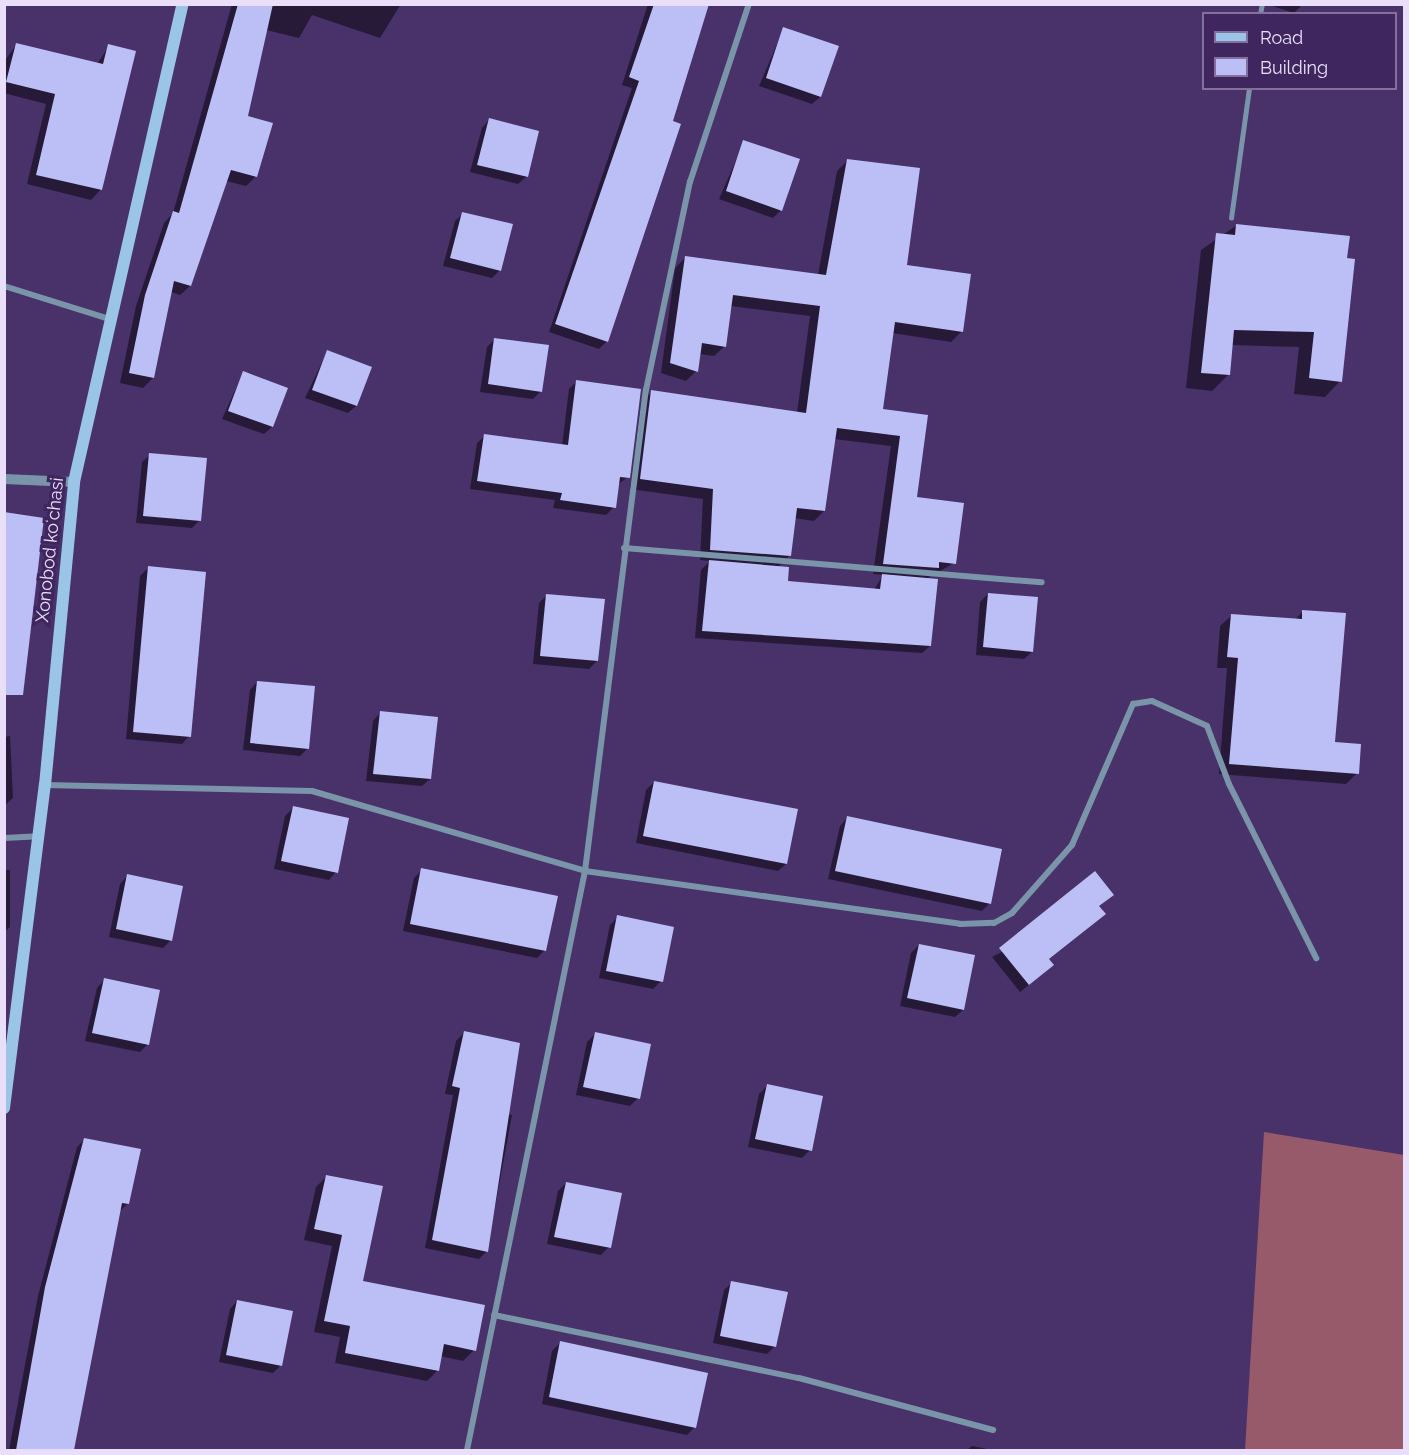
<!DOCTYPE html>
<html>
<head>
<meta charset="utf-8">
<style>
	body { margin:0 }
	#map { position:relative; width:1409px; height:1455px; overflow:hidden; background:#49316a; font-family:Raleway,sans-serif }
	div>[style] { position:absolute }
	.forest>* { inset:0; background:#975a6b }
	.shadow>* { inset:0; background:#0007 }
	.building>* { inset:0; background:#bbbff6 }
	.service>* { height:4.5px; margin:-2.25px; padding:0 2.25px; transform-origin:2.25px; border-radius:2.25px; background:#7a95aa }
	.minor>* { height:6px; margin:-3px; padding:0 3px; transform-origin:3px; border-radius:3px; background:#7a95aa }
	.tertiary>* { height:10px; margin:-5px; padding:0 5px; transform-origin:5px; border-radius:5px; background:#7a95aa }
	.secondary>* { height:12px; margin:-6px; padding:0 6px; transform-origin:6px; border-radius:6px; background:#9ac5e6 }
	span { translate:-50% -50%; white-space:nowrap; text-align:center; line-height:1.15; -webkit-text-stroke:6px #3f265e; paint-order:stroke }
	.street-label { font-size:18px; color:#e9dffb }
	.frame { position:absolute; inset:0; border:6px solid #e9dffb; pointer-events:none }
	.legend { position:absolute; left:1202px; top:12px; width:195px; height:78px; box-sizing:border-box; background:#3f265e; border:2px solid #83709d; margin:0; padding:8px 10px; list-style:none; font-size:18px; color:#e9dffb }
	.legend li { display:flex; align-items:center; gap:12px; height:30px }
	.legend b { width:30px; border:2px solid #83709d }
</style>
</head>
<body>
<div id="map">
	<div class="forest">
		<i style="clip-path:polygon(1264px 1132px,1404px 1155px,1404px 1450px,1245px 1450px)"></i>
	</div>
	<div class="shadow">
		<i style="clip-path:polygon(232px 4px,401px 4px,380px 38px,312px 15px,299px 38px,266px 30px,246px 117px,271px 124px,255px 177px,246px 186px,226px 181px,190px 286px,180px 295px,171px 292px,153px 378px,143px 388px,120px 383px,136px 306px,164px 223px,173px 213px)"></i>
		<i style="clip-path:polygon(648px 4px,708px 4px,607px 341px,599px 349px,549px 332px,632px 88px,622px 85px)"></i>
		<i style="clip-path:polygon(1266px 4px,1303px 4px,1294px 13px)"></i>
		<i style="clip-path:polygon(784px 28px,820px 97px,812px 104px,759px 86px)"></i>
		<i style="clip-path:polygon(16px 45px,97px 64px,109px 46px,101px 189px,91px 200px,27px 184px,46px 104px,4px 93px,4px 62px)"></i>
		<i style="clip-path:polygon(489px 120px,537px 132px,526px 177px,518px 184px,470px 172px,482px 128px)"></i>
		<i style="clip-path:polygon(744px 142px,781px 210px,773px 218px,719px 199px)"></i>
		<i style="clip-path:polygon(evenodd,848px 160px,906px 266px,962px 331px,951px 342px,892px 333px,882px 410px,926px 416px,915px 498px,954px 563px,926px 579px,930px 646px,922px 653px,695px 638px,701px 570px,710px 561px,700px 560px,703px 499px,630px 489px,641px 402px,652px 392px,797px 413px,810px 316px,730px 306px,725px 346px,714px 356px,699px 354px,696px 371px,686px 381px,661px 373px,675px 268px,685px 258px,818px 275px,837px 171px,848px 160px,834px 439px,891px 446px,873px 574px,883px 575px,874px 590px,786px 582px,778px 567px,789px 556px,794px 518px,814px 521px,824px 511px,834px 439px)"></i>
		<i style="clip-path:polygon(463px 214px,500px 270px,492px 278px,443px 266px,455px 221px)"></i>
		<i style="clip-path:polygon(1237px 225px,1346px 260px,1340px 381px,1325px 397px,1294px 394px,1299px 347px,1231px 345px,1228px 375px,1212px 391px,1186px 388px,1201px 250px)"></i>
		<i style="clip-path:polygon(495px 339px,541px 391px,533px 399px,480px 392px,487px 347px)"></i>
		<i style="clip-path:polygon(327px 352px,356px 406px,348px 413px,305px 398px)"></i>
		<i style="clip-path:polygon(243px 373px,272px 427px,264px 434px,222px 419px)"></i>
		<i style="clip-path:polygon(577px 381px,628px 477px,617px 485px,614px 507px,606px 515px,553px 508px,555px 500px,470px 489px,477px 443px,485px 436px,562px 446px,569px 389px)"></i>
		<i style="clip-path:polygon(150px 455px,200px 520px,192px 528px,136px 523px,142px 462px)"></i>
		<i style="clip-path:polygon(148px 568px,189px 736px,182px 744px,126px 739px,140px 576px)"></i>
		<i style="clip-path:polygon(988px 594px,1032px 652px,1024px 659px,976px 655px,980px 602px)"></i>
		<i style="clip-path:polygon(547px 595px,597px 661px,589px 669px,533px 664px,539px 603px)"></i>
		<i style="clip-path:polygon(1303px 611px,1333px 744px,1357px 773px,1346px 784px,1219px 774px,1227px 668px,1217px 668px,1220px 626px,1231px 616px,1295px 620px)"></i>
		<i style="clip-path:polygon(257px 682px,308px 748px,300px 756px,243px 750px,250px 690px)"></i>
		<i style="clip-path:polygon(380px 713px,430px 779px,422px 786px,366px 781px,373px 721px)"></i>
		<i style="clip-path:polygon(10px 736px,13px 798px,4px 806px,4px 737px)"></i>
		<i style="clip-path:polygon(654px 782px,786px 864px,778px 871px,636px 843px,646px 790px)"></i>
		<i style="clip-path:polygon(293px 808px,336px 872px,329px 880px,274px 869px,285px 816px)"></i>
		<i style="clip-path:polygon(847px 818px,990px 903px,982px 911px,828px 879px,840px 826px)"></i>
		<i style="clip-path:polygon(4px 870px,10px 870px,10px 927px,4px 932px)"></i>
		<i style="clip-path:polygon(422px 870px,545px 950px,537px 958px,403px 931px,414px 878px)"></i>
		<i style="clip-path:polygon(127px 876px,171px 940px,163px 948px,109px 937px,120px 884px)"></i>
		<i style="clip-path:polygon(1112px 895px,1098px 907px,1096px 922px,1048px 960px,1044px 973px,1020px 992px,992px 957px)"></i>
		<i style="clip-path:polygon(618px 917px,661px 981px,653px 989px,599px 978px,610px 925px)"></i>
		<i style="clip-path:polygon(919px 945px,963px 1010px,955px 1017px,900px 1006px,911px 953px)"></i>
		<i style="clip-path:polygon(104px 980px,148px 1044px,140px 1052px,85px 1041px,97px 988px)"></i>
		<i style="clip-path:polygon(464px 1033px,504px 1113px,512px 1115px,487px 1251px,479px 1259px,425px 1248px,453px 1095px,445px 1094px,456px 1041px)"></i>
		<i style="clip-path:polygon(595px 1034px,638px 1098px,630px 1106px,576px 1095px,587px 1042px)"></i>
		<i style="clip-path:polygon(767px 1086px,810px 1150px,802px 1158px,748px 1147px,759px 1094px)"></i>
		<i style="clip-path:polygon(85px 1139px,128px 1203px,119px 1212px,73px 1450px,9px 1450px,38px 1296px,77px 1147px)"></i>
		<i style="clip-path:polygon(327px 1176px,361px 1282px,474px 1350px,463px 1361px,440px 1356px,437px 1371px,427px 1381px,335px 1363px,340px 1337px,314px 1332px,332px 1246px,304px 1240px,316px 1187px)"></i>
		<i style="clip-path:polygon(566px 1183px,609px 1247px,601px 1255px,547px 1244px,558px 1191px)"></i>
		<i style="clip-path:polygon(732px 1283px,775px 1346px,767px 1354px,713px 1343px,724px 1290px)"></i>
		<i style="clip-path:polygon(237px 1301px,281px 1365px,273px 1373px,219px 1362px,230px 1309px)"></i>
		<i style="clip-path:polygon(560px 1343px,695px 1427px,687px 1435px,542px 1404px,552px 1351px)"></i>
		<i style="clip-path:polygon(972px 1446px,992px 1450px,967px 1450px)"></i>
	</div>
	<div class="building">
		<i style="clip-path:polygon(238px 4px,273px 4px,248px 116px,273px 123px,257px 177px,231px 170px,191px 286px,174px 281px,154px 378px,129px 373px,145px 295px,173px 211px,179px 213px)"></i>
		<i style="clip-path:polygon(654px 4px,709px 4px,673px 121px,681px 124px,608px 342px,555px 324px,639px 81px,629px 77px)"></i>
		<i style="clip-path:polygon(783px 27px,839px 46px,821px 97px,766px 78px)"></i>
		<i style="clip-path:polygon(16px 43px,103px 64px,108px 44px,136px 51px,102px 190px,36px 175px,55px 94px,6px 82px)"></i>
		<i style="clip-path:polygon(489px 118px,539px 131px,528px 177px,477px 165px)"></i>
		<i style="clip-path:polygon(743px 140px,800px 159px,782px 211px,726px 191px)"></i>
		<i style="clip-path:polygon(847px 159px,920px 168px,907px 265px,971px 274px,963px 332px,895px 322px,883px 409px,928px 415px,917px 497px,964px 503px,956px 564px,939px 562px,939px 568px,883px 564px,900px 436px,837px 428px,825px 511px,797px 508px,791px 556px,710px 550px,713px 489px,640px 479px,651px 390px,806px 413px,820px 306px,733px 295px,726px 347px,702px 343px,698px 372px,670px 363px,685px 256px,826px 275px)"></i>
		<i style="clip-path:polygon(462px 212px,513px 224px,501px 271px,450px 258px)"></i>
		<i style="clip-path:polygon(1236px 224px,1350px 236px,1347px 258px,1355px 259px,1342px 382px,1309px 378px,1314px 332px,1234px 330px,1230px 375px,1201px 373px,1216px 233px,1235px 235px)"></i>
		<i style="clip-path:polygon(494px 338px,549px 345px,542px 392px,488px 384px)"></i>
		<i style="clip-path:polygon(327px 350px,372px 367px,357px 406px,312px 390px)"></i>
		<i style="clip-path:polygon(243px 371px,288px 388px,273px 427px,228px 411px)"></i>
		<i style="clip-path:polygon(576px 380px,641px 389px,630px 478px,620px 477px,616px 508px,560px 500px,562px 493px,477px 481px,484px 434px,568px 445px)"></i>
		<i style="clip-path:polygon(149px 453px,207px 458px,201px 521px,143px 516px)"></i>
		<i style="clip-path:polygon(4px 512px,44px 518px,23px 695px,4px 695px)"></i>
		<i style="clip-path:polygon(709px 560px,789px 567px,788px 581px,880px 589px,882px 574px,938px 579px,931px 646px,702px 631px)"></i>
		<i style="clip-path:polygon(148px 566px,206px 572px,191px 737px,133px 732px)"></i>
		<i style="clip-path:polygon(988px 593px,1038px 597px,1033px 652px,983px 647px)"></i>
		<i style="clip-path:polygon(546px 594px,605px 599px,598px 661px,540px 656px)"></i>
		<i style="clip-path:polygon(1302px 610px,1346px 613px,1335px 742px,1361px 744px,1359px 774px,1229px 764px,1238px 658px,1227px 657px,1231px 614px,1302px 619px)"></i>
		<i style="clip-path:polygon(257px 681px,315px 686px,309px 749px,250px 743px)"></i>
		<i style="clip-path:polygon(380px 711px,438px 717px,431px 779px,373px 774px)"></i>
		<i style="clip-path:polygon(654px 781px,798px 809px,787px 864px,643px 836px)"></i>
		<i style="clip-path:polygon(293px 806px,349px 818px,338px 873px,281px 861px)"></i>
		<i style="clip-path:polygon(847px 816px,1002px 849px,991px 904px,835px 871px)"></i>
		<i style="clip-path:polygon(421px 868px,558px 896px,546px 951px,410px 924px)"></i>
		<i style="clip-path:polygon(1095px 871px,1114px 895px,1099px 906px,1106px 914px,1049px 959px,1054px 965px,1029px 985px,999px 948px)"></i>
		<i style="clip-path:polygon(127px 874px,183px 886px,172px 941px,116px 929px)"></i>
		<i style="clip-path:polygon(617px 915px,674px 927px,663px 982px,606px 971px)"></i>
		<i style="clip-path:polygon(919px 944px,975px 955px,964px 1010px,907px 998px)"></i>
		<i style="clip-path:polygon(104px 978px,160px 990px,149px 1045px,92px 1033px)"></i>
		<i style="clip-path:polygon(464px 1031px,520px 1043px,488px 1252px,432px 1240px,460px 1088px,452px 1086px)"></i>
		<i style="clip-path:polygon(595px 1032px,651px 1044px,640px 1099px,583px 1087px)"></i>
		<i style="clip-path:polygon(767px 1084px,823px 1096px,812px 1151px,755px 1139px)"></i>
		<i style="clip-path:polygon(84px 1138px,141px 1149px,129px 1204px,122px 1203px,74px 1450px,16px 1450px,45px 1287px)"></i>
		<i style="clip-path:polygon(326px 1175px,383px 1186px,363px 1281px,485px 1305px,476px 1351px,444px 1344px,439px 1371px,345px 1353px,350px 1326px,324px 1321px,342px 1235px,314px 1229px)"></i>
		<i style="clip-path:polygon(566px 1182px,622px 1193px,611px 1248px,554px 1237px)"></i>
		<i style="clip-path:polygon(731px 1281px,788px 1292px,776px 1347px,720px 1336px)"></i>
		<i style="clip-path:polygon(237px 1300px,293px 1311px,282px 1366px,226px 1355px)"></i>
		<i style="clip-path:polygon(560px 1341px,708px 1373px,696px 1428px,549px 1397px)"></i>
	</div>
	<div class="service">
		<i style="left:1260px;top:14px;width:10px;rotate:-79deg"></i>
		<i style="left:1231px;top:218px;width:131px;rotate:-82.1deg"></i>
	</div>
	<div class="minor">
		<i style="left:4px;top:286px;width:110px;rotate:17.4deg"></i>
		<i style="left:624px;top:548px;width:419px;rotate:4.7deg"></i>
		<i style="left:45px;top:785px;width:267px;rotate:1.3deg"></i>
		<i style="left:312px;top:791px;width:284px;rotate:16.3deg"></i>
		<i style="left:585px;top:871px;width:379px;rotate:8deg"></i>
		<i style="left:960px;top:924px;width:34px;rotate:-2deg"></i>
		<i style="left:994px;top:923px;width:21px;rotate:-29deg"></i>
		<i style="left:1012px;top:913px;width:91px;rotate:-48.6deg"></i>
		<i style="left:1072px;top:845px;width:154px;rotate:-66.6deg"></i>
		<i style="left:1133px;top:704px;width:19px;rotate:-9deg"></i>
		<i style="left:1152px;top:701px;width:60px;rotate:24.4deg"></i>
		<i style="left:1207px;top:726px;width:62px;rotate:69.2deg"></i>
		<i style="left:1229px;top:784px;width:195px;rotate:63.4deg"></i>
		<i style="left:4px;top:838px;width:35px;rotate:-3deg"></i>
		<i style="left:494px;top:1315px;width:311px;rotate:11.7deg"></i>
		<i style="left:799px;top:1378px;width:201px;rotate:15deg"></i>
		<i style="left:467px;top:1450px;width:591px;rotate:-78.48deg"></i>
		<i style="left:585px;top:871px;width:485px;rotate:-82.8deg"></i>
		<i style="left:646px;top:390px;width:213px;rotate:-78.1deg"></i>
		<i style="left:690px;top:182px;width:188px;rotate:-71.7deg"></i>
	</div>
	<div class="tertiary">
		<i style="left:4px;top:479px;width:70px;rotate:2.5deg"></i>
	</div>
	<div class="secondary">
		<i style="left:4px;top:1108px;width:326px;rotate:-82.8deg"></i>
		<i style="left:45px;top:785px;width:304px;rotate:-84.5deg"></i>
		<i style="left:74px;top:482px;width:490px;rotate:-77.2deg"></i>
	</div>
	<div class="street-label">
		<span style="left:50px;top:550px;rotate:-84deg">Xonobod koʻchasi</span>
	</div>
	<div class="frame"></div>
	<ul class="legend">
	<li><b style="height:8px;background:#9ac5e6"></b>Road</li>
	<li><b style="height:16px;background:#bbbff6"></b>Building</li>
	</ul>
</div>
</body>
</html>
